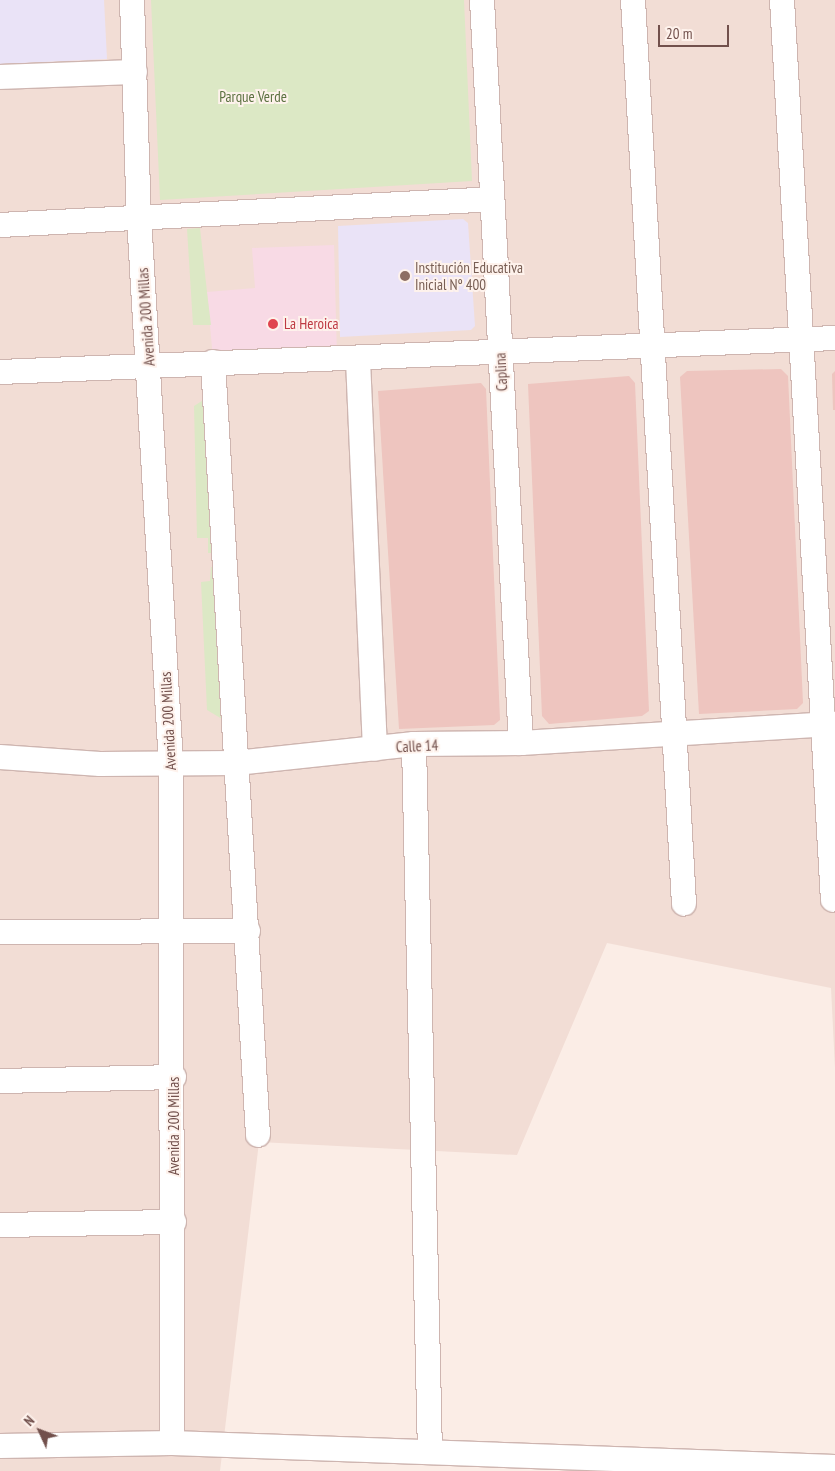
<!DOCTYPE html>
<html>
<head>
<meta charset="utf-8">
<style>
	body { margin:0 }
	#map { position:relative; width:835px; height:1471px; overflow:hidden; background:#fbede6; font-family:"PT Sans Narrow",sans-serif }
	div>[style] { position:absolute }
	.residential>* { inset:0; background:#f2ddd5 }
	.education>* { inset:0; background:#eae3f7 }
	.medical>* { inset:0; background:#f8dae5 }
	.green>* { inset:0; background:#dce8c5 }
	.building>* { inset:0; background:#eec5bf }
	.roads { filter:drop-shadow(1px 0 #ceb5b0) drop-shadow(-1px 0 #ceb5b0) drop-shadow(0 1px #ceb5b0) drop-shadow(0 -1px #ceb5b0) }
	.street>* { height:24px; margin:-12px; padding:0 12px; transform-origin:12px; border-radius:12px; background:#fff }
	.dots>* { width:14px; height:14px; translate:-50% -50%; box-sizing:border-box; border:2px solid #fef2ec; border-radius:50% }
	span { translate:-50% -50%; white-space:nowrap; text-align:center; line-height:1.15; -webkit-text-stroke:4px #fef2ec; paint-order:stroke }
	.park-label { font-size:15px; color:#5d7242 }
	.education-label { font-size:15px; color:#785e54 }
	.left { translate:0 -50%; text-align:left }
	.street-label { font-size:15px; color:#72504c }
	.health-label { font-size:15px; color:#be3a42 }
	.north { position:absolute; left:15px; top:1406px; width:50px; height:50px; -webkit-text-stroke:4px #fef2ec; paint-order:stroke; rotate:313deg; font-size:14px; font-weight:700; line-height:20px; text-align:center; color:#72504c }
	.north::after { content:''; display:block; margin:auto; width:18px; height:22px; background:#72504c; clip-path:polygon(50% 0,100% 100%,50% 72%,0 100%) }
	.scale { position:absolute; left:658px; top:25px; width:71px; height:22px; box-sizing:border-box; border:2px solid #72504c; border-top:0; padding-left:6px; font-size:15px; line-height:18px; white-space:nowrap; color:#72504c; -webkit-text-stroke:4px #fef2ec; paint-order:stroke }
</style>
</head>
<body>
<div id="map">
	<div class="residential">
		<i style="clip-path:polygon(0 0,835px 0,835px 1068px,831px 988px,607px 943px,517px 1155px,259px 1142px,220px 1471px,0 1471px)"></i>
	</div>
	<div class="education">
		<i style="clip-path:polygon(0 0,104px 0,107px 59px,0 64px)"></i>
		<i style="clip-path:polygon(463px 219px,468px 223px,475px 326px,471px 330px,340px 337px,338px 226px)"></i>
	</div>
	<div class="medical">
		<i style="clip-path:polygon(334px 245px,337px 356px,213px 359px,207px 292px,255px 288px,252px 248px)"></i>
	</div>
	<div class="green">
		<i style="clip-path:polygon(151px 0,464px 0,472px 181px,160px 200px)"></i>
		<i style="clip-path:polygon(200px 228px,207px 292px,211px 325px,193px 325px,187px 229px)"></i>
		<i style="clip-path:polygon(208px 397px,215px 553px,208px 553px,208px 538px,197px 538px,194px 406px)"></i>
		<i style="clip-path:polygon(211px 567px,214px 567px,222px 719px,207px 710px,201px 582px,210px 581px)"></i>
	</div>
	<div class="building">
		<i style="clip-path:polygon(781px 369px,788px 376px,803px 703px,797px 709px,699px 714px,680px 377px,687px 371px)"></i>
		<i style="clip-path:polygon(835px 371px,835px 410px,833px 410px,832px 374px)"></i>
		<i style="clip-path:polygon(629px 376px,635px 383px,649px 711px,642px 716px,549px 724px,542px 716px,528px 384px)"></i>
		<i style="clip-path:polygon(481px 383px,486px 389px,500px 720px,494px 725px,399px 729px,378px 391px)"></i>
	</div>
	<div class="roads">
		<div class="street">
			<i style="left:132px;top:0;width:217px;rotate:88.2deg"></i>
			<i style="left:139px;top:217px;width:547px;rotate:86.65deg"></i>
			<i style="left:171px;top:763px;width:680px;rotate:89.92deg"></i>
			<i style="left:482px;top:0;width:744px;rotate:87deg"></i>
			<i style="left:633px;top:0;width:905px;rotate:86.77deg"></i>
			<i style="left:782px;top:0;width:901px;rotate:86.76deg"></i>
			<i style="left:0;top:77px;width:135px;rotate:-2.1deg"></i>
			<i style="left:0;top:225px;width:491px;rotate:-3deg"></i>
			<i style="left:358px;top:360px;width:389px;rotate:87.5deg"></i>
			<i style="left:213px;top:362px;width:774px;rotate:86.67deg"></i>
			<i style="left:0;top:372px;width:836px;rotate:-2.33deg"></i>
			<i style="left:414px;top:744px;width:708px;rotate:88.71deg"></i>
			<i style="left:0;top:757px;width:100px;rotate:4deg"></i>
			<i style="left:100px;top:764px;width:136px;rotate:-0.4deg"></i>
			<i style="left:236px;top:763px;width:179px;rotate:-6.1deg"></i>
			<i style="left:414px;top:744px;width:107px;rotate:-0.5deg"></i>
			<i style="left:521px;top:743px;width:315px;rotate:-3.5deg"></i>
			<i style="left:0;top:932px;width:248px;rotate:-0.2deg"></i>
			<i style="left:0;top:1081px;width:174px;rotate:-1.3deg"></i>
			<i style="left:0;top:1225px;width:174px;rotate:-1deg"></i>
			<i style="left:0;top:1446px;width:172px;rotate:-1deg"></i>
			<i style="left:172px;top:1443px;width:663px;rotate:2.07deg"></i>
		</div>
	</div>
	<div class="dots">
		<i style="left:405px;top:276px;background:#8d6e63"></i>
		<i style="left:273px;top:324px;background:#e0444e"></i>
	</div>
	<div class="park-label">
		<span style="left:253px;top:97px">Parque Verde</span>
	</div>
	<div class="education-label">
		<span class="left" style="left:415px;top:276px">Institución Educativa<br>Inicial Nº 400</span>
	</div>
	<div class="street-label">
		<span style="left:146px;top:317px;rotate:-94deg">Avenida 200 Millas</span>
		<span style="left:501px;top:372px;rotate:-93deg">Caplina</span>
		<span style="left:168px;top:721px;rotate:-93deg">Avenida 200 Millas</span>
		<span style="left:417px;top:746px;rotate:-3deg">Calle 14</span>
		<span style="left:174px;top:1126px;rotate:-90deg">Avenida 200 Millas</span>
	</div>
	<div class="health-label">
		<span class="left" style="left:284px;top:324px">La Heroica</span>
	</div>
	<div class="north">N</div>
	<div class="scale">20 m</div>
</div>
</body>
</html>
